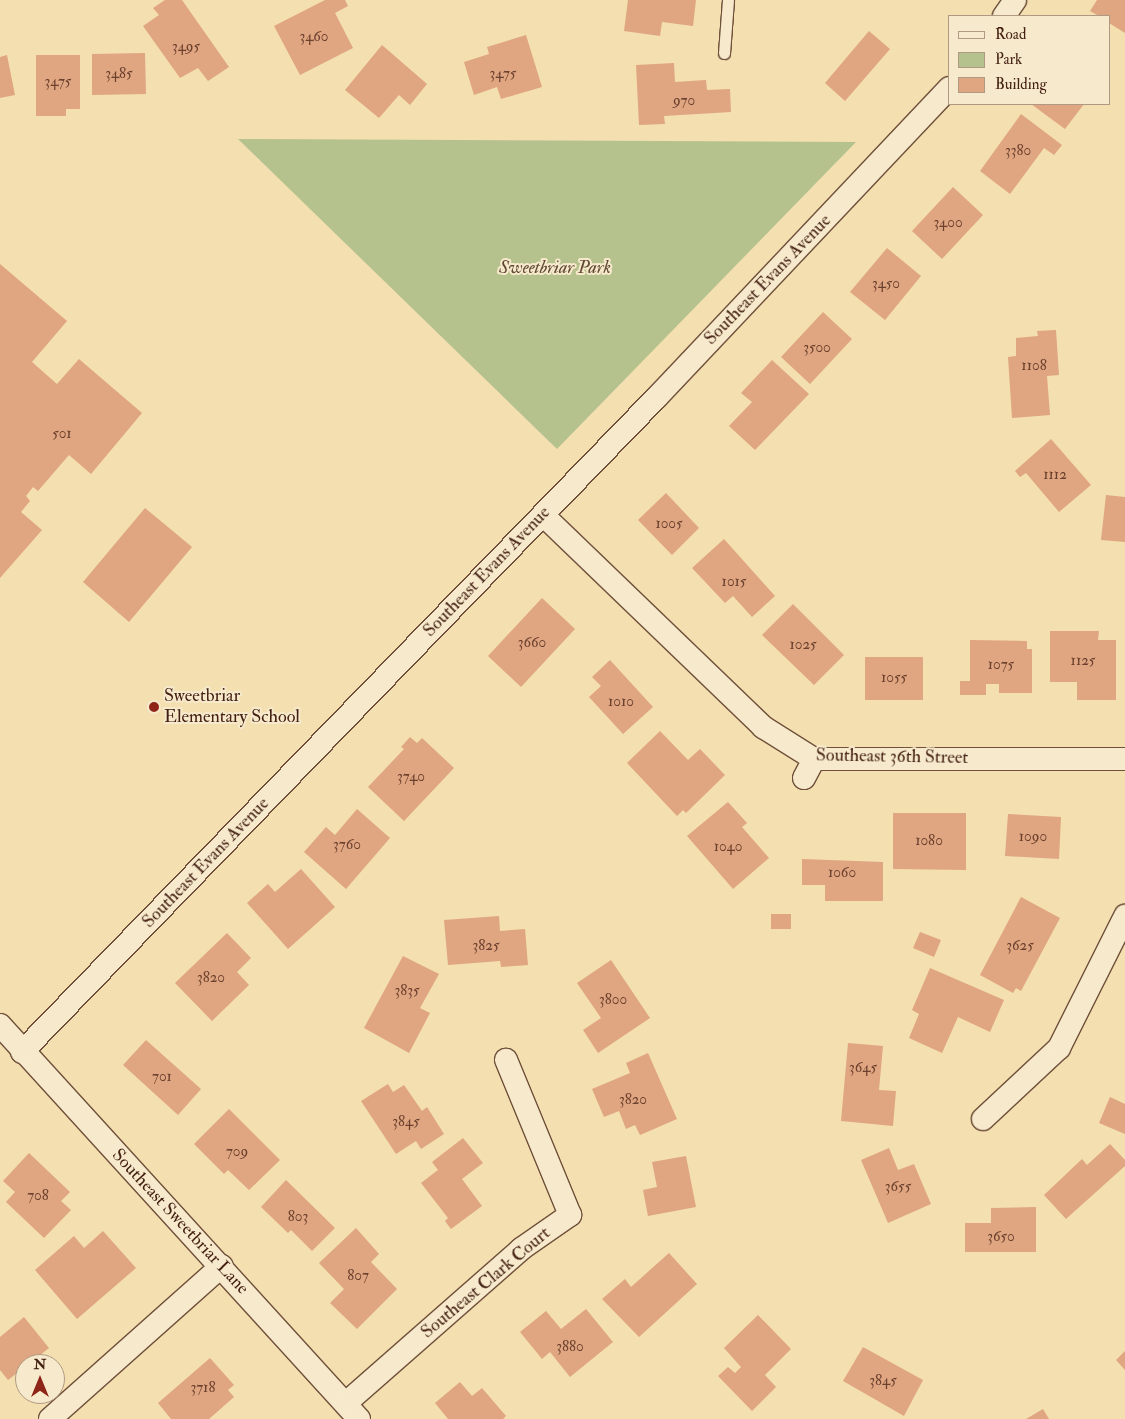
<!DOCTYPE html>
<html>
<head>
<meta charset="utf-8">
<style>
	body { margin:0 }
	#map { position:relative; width:1125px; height:1419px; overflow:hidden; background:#f3dfb0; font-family:"IM FELL Double Pica",serif }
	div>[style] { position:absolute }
	.green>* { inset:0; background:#b6c28e }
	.building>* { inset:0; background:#e0a581 }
	.roads { filter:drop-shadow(1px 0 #70503a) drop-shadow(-1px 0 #70503a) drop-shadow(0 1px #70503a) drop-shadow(0 -1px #70503a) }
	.lane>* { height:11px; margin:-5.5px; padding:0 5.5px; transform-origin:5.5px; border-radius:5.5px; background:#f7eacc }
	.street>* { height:22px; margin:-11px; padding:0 11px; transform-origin:11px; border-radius:11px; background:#f7eacc }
	.dots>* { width:14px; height:14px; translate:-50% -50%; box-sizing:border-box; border:2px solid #f7eacc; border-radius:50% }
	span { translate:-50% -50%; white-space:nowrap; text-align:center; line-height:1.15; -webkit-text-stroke:4px #f7eacc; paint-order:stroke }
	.number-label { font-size:15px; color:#6b412e }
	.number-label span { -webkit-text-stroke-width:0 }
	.park-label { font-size:18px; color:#604832; font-style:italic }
	.street-label { font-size:18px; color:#442013 }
	.poi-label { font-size:18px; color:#442013 }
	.left { translate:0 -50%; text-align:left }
	.legend { position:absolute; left:948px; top:15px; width:162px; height:90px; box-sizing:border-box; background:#f7eacc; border:1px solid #af9982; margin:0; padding:6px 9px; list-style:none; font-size:15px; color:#442013 }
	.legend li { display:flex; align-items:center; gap:10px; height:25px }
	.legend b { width:25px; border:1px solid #af9982 }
	.north { position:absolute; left:15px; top:1354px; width:50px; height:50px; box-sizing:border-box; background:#f7eacc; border:1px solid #af9982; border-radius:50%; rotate:0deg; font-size:14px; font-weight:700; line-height:20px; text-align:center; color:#442013 }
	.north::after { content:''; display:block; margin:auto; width:18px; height:22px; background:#8f2418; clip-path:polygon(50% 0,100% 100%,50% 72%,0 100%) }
</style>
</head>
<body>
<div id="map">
	<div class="green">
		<i style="clip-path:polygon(238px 139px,856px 142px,557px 449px)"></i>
	</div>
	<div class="building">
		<i style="clip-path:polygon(165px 0,182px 0,229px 67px,208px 81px,198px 68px,180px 78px,143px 26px,159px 15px,153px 8px)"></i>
		<i style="clip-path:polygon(325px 0,345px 0,348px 6px,335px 13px,353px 48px,300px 75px,274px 26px)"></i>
		<i style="clip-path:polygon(628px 0,696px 0,693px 26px,662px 22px,660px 36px,624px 31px)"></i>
		<i style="clip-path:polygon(1097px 0,1125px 0,1125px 33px,1109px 23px,1109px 16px,1099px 16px,1090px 11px)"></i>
		<i style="clip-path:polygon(869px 31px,890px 49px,845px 101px,825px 83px)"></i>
		<i style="clip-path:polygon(526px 35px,542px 87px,501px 99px,497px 87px,474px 95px,464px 62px,489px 54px,487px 47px)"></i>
		<i style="clip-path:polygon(382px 45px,427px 84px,410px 105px,399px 95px,379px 118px,345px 90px)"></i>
		<i style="clip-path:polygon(145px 53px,146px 94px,92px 95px,92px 54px)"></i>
		<i style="clip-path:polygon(7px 55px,15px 95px,0 98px,0 57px)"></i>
		<i style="clip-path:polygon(36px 55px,80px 55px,80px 109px,66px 109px,66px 116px,36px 116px)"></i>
		<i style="clip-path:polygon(674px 63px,675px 82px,706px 80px,707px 90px,730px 89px,731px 112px,664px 116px,665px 124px,639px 125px,636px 65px)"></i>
		<i style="clip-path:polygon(1031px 104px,1084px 104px,1065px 129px)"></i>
		<i style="clip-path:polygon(1021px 114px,1062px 145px,1054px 155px,1044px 148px,1010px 194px,980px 171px)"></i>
		<i style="clip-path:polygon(953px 187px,983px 215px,942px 259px,912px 231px)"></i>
		<i style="clip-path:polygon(887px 248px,921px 276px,885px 320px,850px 292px)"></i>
		<i style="clip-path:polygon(0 264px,67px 321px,32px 362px,57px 384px,79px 359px,142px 413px,91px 474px,69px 455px,38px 491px,33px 487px,26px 496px,30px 501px,21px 512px,42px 530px,0 578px)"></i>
		<i style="clip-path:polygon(823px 312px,852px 339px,810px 384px,781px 357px)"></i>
		<i style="clip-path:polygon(1056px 330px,1059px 375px,1047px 376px,1050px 415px,1012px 418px,1008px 357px,1016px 356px,1016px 338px,1038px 336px,1037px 331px)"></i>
		<i style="clip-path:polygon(772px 360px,809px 394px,755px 450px,729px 426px,752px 402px,741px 393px)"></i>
		<i style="clip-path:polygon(1051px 439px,1091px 485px,1059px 512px,1026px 473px,1020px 477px,1015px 471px)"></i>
		<i style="clip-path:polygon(666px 493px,699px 528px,672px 555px,638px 520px)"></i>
		<i style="clip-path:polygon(1106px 495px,1125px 497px,1125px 542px,1101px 540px)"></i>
		<i style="clip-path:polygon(145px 508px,192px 547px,129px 622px,83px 582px)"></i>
		<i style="clip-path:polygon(724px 539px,775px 596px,752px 617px,733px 596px,725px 603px,692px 568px)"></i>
		<i style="clip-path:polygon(542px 598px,575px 629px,521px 687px,488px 656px)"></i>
		<i style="clip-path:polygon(793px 604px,844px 655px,814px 685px,762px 635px)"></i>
		<i style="clip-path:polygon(1050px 631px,1099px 631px,1098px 640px,1116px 640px,1116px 700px,1077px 700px,1077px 682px,1050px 682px)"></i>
		<i style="clip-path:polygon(970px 640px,1027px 641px,1027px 649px,1032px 649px,1032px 693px,999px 693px,999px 684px,986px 684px,986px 695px,960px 695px,960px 681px,970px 681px)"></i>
		<i style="clip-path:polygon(865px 657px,923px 657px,923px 700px,865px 700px)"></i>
		<i style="clip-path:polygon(610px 660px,653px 707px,623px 734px,589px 697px,601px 686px,592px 677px)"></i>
		<i style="clip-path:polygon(660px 731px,688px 760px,700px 749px,725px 775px,686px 813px,683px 810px,677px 816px,627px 763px)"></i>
		<i style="clip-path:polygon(410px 737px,417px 743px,422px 738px,454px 768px,404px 821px,368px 787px,404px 749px,401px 747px)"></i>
		<i style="clip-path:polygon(728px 802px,747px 823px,742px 827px,769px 858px,733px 889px,687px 836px)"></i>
		<i style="clip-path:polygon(357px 809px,390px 838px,346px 889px,304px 852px,326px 827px,335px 835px)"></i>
		<i style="clip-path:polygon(893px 813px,966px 813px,966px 870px,893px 869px)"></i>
		<i style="clip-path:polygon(1008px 814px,1061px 817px,1059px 859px,1005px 856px)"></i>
		<i style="clip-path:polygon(802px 859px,883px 862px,883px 901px,825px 901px,825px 885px,802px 885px)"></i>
		<i style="clip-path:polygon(301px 869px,335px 907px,288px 949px,247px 903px,268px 884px,275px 892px)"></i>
		<i style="clip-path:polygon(1021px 897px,1060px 918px,1021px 991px,1016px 988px,1013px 993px,980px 975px)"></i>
		<i style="clip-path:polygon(771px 914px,791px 914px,791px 929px,771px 929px)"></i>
		<i style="clip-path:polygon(499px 916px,500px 931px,525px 929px,528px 965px,501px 967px,500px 961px,448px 965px,444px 920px)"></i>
		<i style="clip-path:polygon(920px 932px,941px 940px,934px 957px,913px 948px)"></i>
		<i style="clip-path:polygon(227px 933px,251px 958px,237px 972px,249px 985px,212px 1021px,175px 983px)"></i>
		<i style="clip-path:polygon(403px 956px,439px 974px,420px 1008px,430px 1013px,409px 1053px,364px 1028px)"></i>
		<i style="clip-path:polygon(611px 960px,650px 1018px,598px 1053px,583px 1030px,601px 1018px,577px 983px)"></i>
		<i style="clip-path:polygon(930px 968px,1004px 1000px,990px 1032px,958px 1017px,942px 1053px,909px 1038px,919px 1014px,912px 1010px)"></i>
		<i style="clip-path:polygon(146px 1040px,201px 1089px,178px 1115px,123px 1065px)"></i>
		<i style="clip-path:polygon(848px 1043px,883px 1046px,879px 1090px,896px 1091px,893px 1126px,841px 1121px)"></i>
		<i style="clip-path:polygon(648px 1053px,677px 1119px,640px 1135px,635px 1125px,626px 1129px,619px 1111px,604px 1117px,592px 1089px,630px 1073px,626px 1063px)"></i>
		<i style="clip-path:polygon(388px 1084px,393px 1092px,404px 1085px,422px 1111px,427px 1107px,444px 1134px,421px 1149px,416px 1141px,396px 1154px,361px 1101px)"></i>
		<i style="clip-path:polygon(1110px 1097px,1125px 1104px,1125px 1134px,1099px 1123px)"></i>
		<i style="clip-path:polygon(229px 1109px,280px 1160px,249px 1190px,228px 1170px,224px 1174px,194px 1144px)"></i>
		<i style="clip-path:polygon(463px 1138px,483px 1163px,462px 1179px,482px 1206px,451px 1229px,445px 1221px,448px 1218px,421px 1183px,438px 1170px,432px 1162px)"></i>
		<i style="clip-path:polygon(1110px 1144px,1125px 1160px,1125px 1166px,1066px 1219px,1044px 1195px,1082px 1159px,1087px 1165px)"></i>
		<i style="clip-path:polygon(889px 1148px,898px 1170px,914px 1164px,931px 1204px,888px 1223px,861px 1160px)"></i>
		<i style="clip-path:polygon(29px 1153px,70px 1192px,61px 1201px,71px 1210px,44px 1238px,6px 1202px,15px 1192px,3px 1181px)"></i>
		<i style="clip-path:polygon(686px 1156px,696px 1207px,648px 1216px,643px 1190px,657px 1187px,652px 1162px)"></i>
		<i style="clip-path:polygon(286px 1180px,335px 1228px,312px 1251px,291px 1230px,288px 1233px,261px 1207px)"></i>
		<i style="clip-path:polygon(1036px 1207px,1036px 1252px,965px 1252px,965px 1223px,991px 1223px,991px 1208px)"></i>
		<i style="clip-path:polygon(356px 1228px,379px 1254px,371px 1262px,397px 1289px,357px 1329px,330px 1303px,344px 1289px,319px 1263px)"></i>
		<i style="clip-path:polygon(103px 1231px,136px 1268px,77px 1319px,35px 1270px,74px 1236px,84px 1248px)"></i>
		<i style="clip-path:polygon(669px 1253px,697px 1284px,639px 1337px,602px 1299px,625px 1279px,631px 1287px)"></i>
		<i style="clip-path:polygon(586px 1309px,613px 1342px,570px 1377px,550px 1352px,542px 1359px,520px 1332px,546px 1311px,561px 1329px)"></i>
		<i style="clip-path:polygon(758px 1315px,791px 1349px,765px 1375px,776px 1387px,752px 1411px,718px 1376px,728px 1367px,735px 1373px,741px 1367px,724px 1348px)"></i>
		<i style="clip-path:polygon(24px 1317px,49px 1348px,8px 1380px,0 1370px,0 1337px)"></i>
		<i style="clip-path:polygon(863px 1347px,923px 1380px,904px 1416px,843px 1381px)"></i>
		<i style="clip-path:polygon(1125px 1351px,1125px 1370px,1116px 1360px)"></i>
		<i style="clip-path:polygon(210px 1358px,234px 1385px,228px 1390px,234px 1397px,209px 1419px,171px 1419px,158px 1403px)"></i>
		<i style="clip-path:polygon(460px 1382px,472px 1396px,482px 1388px,506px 1416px,503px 1419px,448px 1419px,435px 1403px)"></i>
		<i style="clip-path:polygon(1043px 1409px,1049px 1419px,1026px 1419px)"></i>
	</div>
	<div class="roads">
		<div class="lane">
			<i style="left:724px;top:53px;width:53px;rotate:-85.7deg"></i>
		</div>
		<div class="street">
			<i style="left:1004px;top:16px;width:19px;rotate:-55deg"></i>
			<i style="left:543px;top:515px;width:306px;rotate:43.9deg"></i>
			<i style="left:763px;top:727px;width:60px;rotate:32.1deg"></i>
			<i style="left:814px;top:759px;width:311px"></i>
			<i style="left:804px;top:778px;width:21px;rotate:-62deg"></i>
			<i style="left:0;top:1025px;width:533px;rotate:47.66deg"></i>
			<i style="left:22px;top:1052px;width:912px;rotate:-45.89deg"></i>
			<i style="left:657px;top:397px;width:425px;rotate:-46.6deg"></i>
			<i style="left:983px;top:1119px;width:104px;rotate:-43.1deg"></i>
			<i style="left:1059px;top:1048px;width:148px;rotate:-63.4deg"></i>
			<i style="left:346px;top:1403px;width:233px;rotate:-41.3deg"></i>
			<i style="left:521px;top:1249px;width:60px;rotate:-34.8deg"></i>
			<i style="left:570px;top:1215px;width:168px;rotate:-112.4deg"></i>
			<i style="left:50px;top:1419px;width:230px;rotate:-41.7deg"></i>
		</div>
	</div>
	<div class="dots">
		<i style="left:154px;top:707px;background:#8f2418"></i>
	</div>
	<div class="number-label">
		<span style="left:314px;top:37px">3460</span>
		<span style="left:186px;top:47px">3495</span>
		<span style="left:119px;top:74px">3485</span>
		<span style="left:503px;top:74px">3475</span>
		<span style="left:58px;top:82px">3475</span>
		<span style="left:684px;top:101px">970</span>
		<span style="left:1018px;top:151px">3380</span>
		<span style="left:948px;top:223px">3400</span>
		<span style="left:886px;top:284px">3450</span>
		<span style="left:817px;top:348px">3500</span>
		<span style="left:1034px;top:366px">1108</span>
		<span style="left:62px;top:434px">501</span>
		<span style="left:1055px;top:475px">1112</span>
		<span style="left:669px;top:524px">1005</span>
		<span style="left:734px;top:582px">1015</span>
		<span style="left:532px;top:643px">3660</span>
		<span style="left:803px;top:645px">1025</span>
		<span style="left:1083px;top:661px">1125</span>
		<span style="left:1001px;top:665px">1075</span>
		<span style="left:894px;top:678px">1055</span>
		<span style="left:621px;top:702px">1010</span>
		<span style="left:411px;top:777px">3740</span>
		<span style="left:1033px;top:837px">1090</span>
		<span style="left:929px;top:841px">1080</span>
		<span style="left:347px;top:845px">3760</span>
		<span style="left:728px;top:847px">1040</span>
		<span style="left:842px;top:873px">1060</span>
		<span style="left:486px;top:946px">3825</span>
		<span style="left:1020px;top:946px">3625</span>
		<span style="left:211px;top:978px">3820</span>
		<span style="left:407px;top:991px">3835</span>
		<span style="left:613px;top:1000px">3800</span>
		<span style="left:863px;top:1068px">3645</span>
		<span style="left:162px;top:1077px">701</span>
		<span style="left:633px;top:1100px">3820</span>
		<span style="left:406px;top:1122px">3845</span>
		<span style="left:237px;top:1152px">709</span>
		<span style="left:898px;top:1187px">3655</span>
		<span style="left:38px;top:1196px">708</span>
		<span style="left:298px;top:1217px">803</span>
		<span style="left:1001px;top:1237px">3650</span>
		<span style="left:358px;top:1276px">807</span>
		<span style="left:570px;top:1347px">3880</span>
		<span style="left:883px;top:1381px">3845</span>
		<span style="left:203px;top:1388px">3718</span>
	</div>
	<div class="park-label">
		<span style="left:555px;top:268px">Sweetbriar Park</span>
	</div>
	<div class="street-label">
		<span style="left:768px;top:280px;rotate:-46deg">Southeast Evans Avenue</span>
		<span style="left:487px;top:572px;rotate:-46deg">Southeast Evans Avenue</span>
		<span style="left:892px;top:757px;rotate:1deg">Southeast 36th Street</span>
		<span style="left:206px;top:863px;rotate:-46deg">Southeast Evans Avenue</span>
		<span style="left:180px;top:1222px;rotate:47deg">Southeast Sweetbriar Lane</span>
		<span style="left:486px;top:1283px;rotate:-40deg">Southeast Clark Court</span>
	</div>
	<div class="poi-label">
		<span class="left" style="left:164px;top:707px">Sweetbriar<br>Elementary School</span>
	</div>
	<ul class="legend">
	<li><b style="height:6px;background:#f7eacc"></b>Road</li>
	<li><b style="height:14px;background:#b6c28e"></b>Park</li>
	<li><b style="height:14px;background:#e0a581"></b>Building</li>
	</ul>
	<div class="north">N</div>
</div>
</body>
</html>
